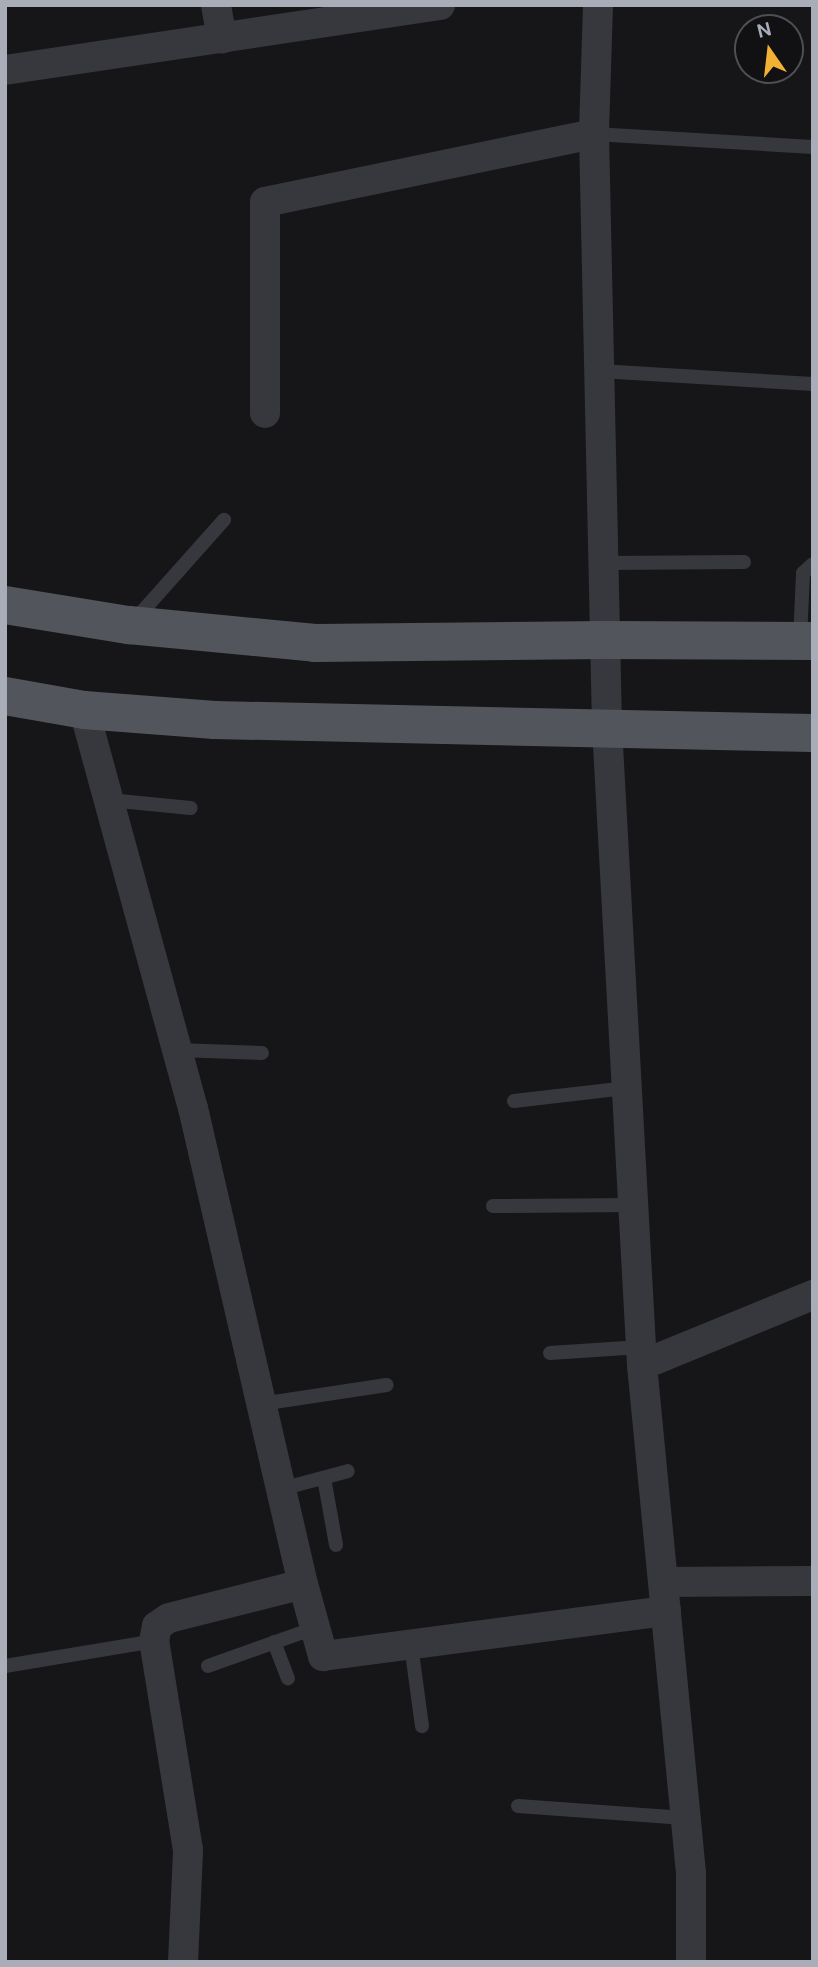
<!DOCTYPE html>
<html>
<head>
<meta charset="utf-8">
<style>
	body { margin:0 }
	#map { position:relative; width:818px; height:1967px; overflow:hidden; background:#161618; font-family:"DM Sans",sans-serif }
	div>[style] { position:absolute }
	.lane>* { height:14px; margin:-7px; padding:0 7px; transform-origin:7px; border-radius:7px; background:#37383d }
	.street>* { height:30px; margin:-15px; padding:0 15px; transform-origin:15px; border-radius:15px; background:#37383d }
	.primary>* { height:38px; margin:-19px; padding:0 19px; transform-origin:19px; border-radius:19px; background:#53555c }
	span { translate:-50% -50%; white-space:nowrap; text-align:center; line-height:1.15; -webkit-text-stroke:7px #111113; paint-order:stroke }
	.frame { position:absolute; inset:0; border:7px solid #a8adb8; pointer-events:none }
	.north { position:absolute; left:734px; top:14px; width:70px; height:70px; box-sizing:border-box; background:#111113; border:2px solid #4d4f55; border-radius:50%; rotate:346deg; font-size:19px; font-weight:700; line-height:28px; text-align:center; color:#a8adb8 }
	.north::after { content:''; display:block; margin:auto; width:24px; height:32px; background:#f2b134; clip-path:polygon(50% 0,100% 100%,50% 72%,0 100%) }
</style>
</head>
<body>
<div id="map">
	<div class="lane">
		<i style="left:594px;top:134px;width:219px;rotate:3.4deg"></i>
		<i style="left:600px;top:371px;width:213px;rotate:3.5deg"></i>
		<i style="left:604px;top:563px;width:140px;rotate:-0.4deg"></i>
		<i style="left:133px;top:622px;width:137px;rotate:-48.3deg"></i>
		<i style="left:800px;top:640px;width:67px;rotate:-87.4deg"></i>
		<i style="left:803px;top:573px;width:13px;rotate:-42deg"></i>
		<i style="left:109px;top:800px;width:82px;rotate:5.6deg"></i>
		<i style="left:177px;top:1050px;width:85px;rotate:2deg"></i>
		<i style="left:514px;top:1101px;width:114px;rotate:-6.6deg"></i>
		<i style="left:493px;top:1206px;width:141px;rotate:-0.4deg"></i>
		<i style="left:550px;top:1353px;width:91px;rotate:-3.8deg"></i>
		<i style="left:261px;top:1404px;width:127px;rotate:-8.6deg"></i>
		<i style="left:324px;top:1478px;width:68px;rotate:79.8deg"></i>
		<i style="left:281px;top:1489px;width:69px;rotate:-15deg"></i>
		<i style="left:274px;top:1642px;width:39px;rotate:69deg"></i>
		<i style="left:411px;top:1645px;width:82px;rotate:82.3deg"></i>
		<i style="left:5px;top:1666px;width:151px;rotate:-9.5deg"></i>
		<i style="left:208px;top:1666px;width:114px;rotate:-19.6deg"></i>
		<i style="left:518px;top:1806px;width:167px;rotate:4.1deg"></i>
	</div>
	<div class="street">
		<i style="left:216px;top:5px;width:34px;rotate:80deg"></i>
		<i style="left:598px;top:5px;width:129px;rotate:91.8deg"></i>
		<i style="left:594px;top:134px;width:593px;rotate:88.74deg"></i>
		<i style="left:607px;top:727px;width:639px;rotate:86.86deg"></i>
		<i style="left:642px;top:1365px;width:510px;rotate:84.49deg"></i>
		<i style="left:691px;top:1873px;width:89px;rotate:90deg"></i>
		<i style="left:5px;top:70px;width:440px;rotate:-8.5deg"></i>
		<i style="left:265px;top:413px;width:211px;rotate:-90deg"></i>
		<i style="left:265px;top:202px;width:336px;rotate:-11.7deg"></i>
		<i style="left:84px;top:710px;width:413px;rotate:74.7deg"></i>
		<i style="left:193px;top:1108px;width:489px;rotate:77deg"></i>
		<i style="left:303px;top:1584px;width:75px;rotate:74.5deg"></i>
		<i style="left:323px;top:1656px;width:346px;rotate:-7.5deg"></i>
		<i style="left:642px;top:1365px;width:185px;rotate:-22.3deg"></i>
		<i style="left:664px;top:1582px;width:149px;rotate:-0.4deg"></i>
		<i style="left:183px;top:1962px;width:112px;rotate:-87.4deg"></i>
		<i style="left:188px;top:1850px;width:212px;rotate:-99.2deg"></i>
		<i style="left:154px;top:1641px;width:15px;rotate:-79deg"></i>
		<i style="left:157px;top:1626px;width:14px;rotate:-34deg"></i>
		<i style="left:169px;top:1618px;width:138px;rotate:-14.2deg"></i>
	</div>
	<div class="primary">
		<i style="left:5px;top:605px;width:126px;rotate:9.2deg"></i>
		<i style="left:129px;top:625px;width:187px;rotate:5.5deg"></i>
		<i style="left:315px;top:643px;width:291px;rotate:-0.6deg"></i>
		<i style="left:606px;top:640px;width:207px;rotate:0.3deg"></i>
		<i style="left:5px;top:696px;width:80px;rotate:10deg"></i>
		<i style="left:84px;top:710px;width:131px;rotate:4.4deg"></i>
		<i style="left:215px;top:720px;width:598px;rotate:1.25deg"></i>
	</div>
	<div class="frame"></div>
	<div class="north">N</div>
</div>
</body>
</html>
